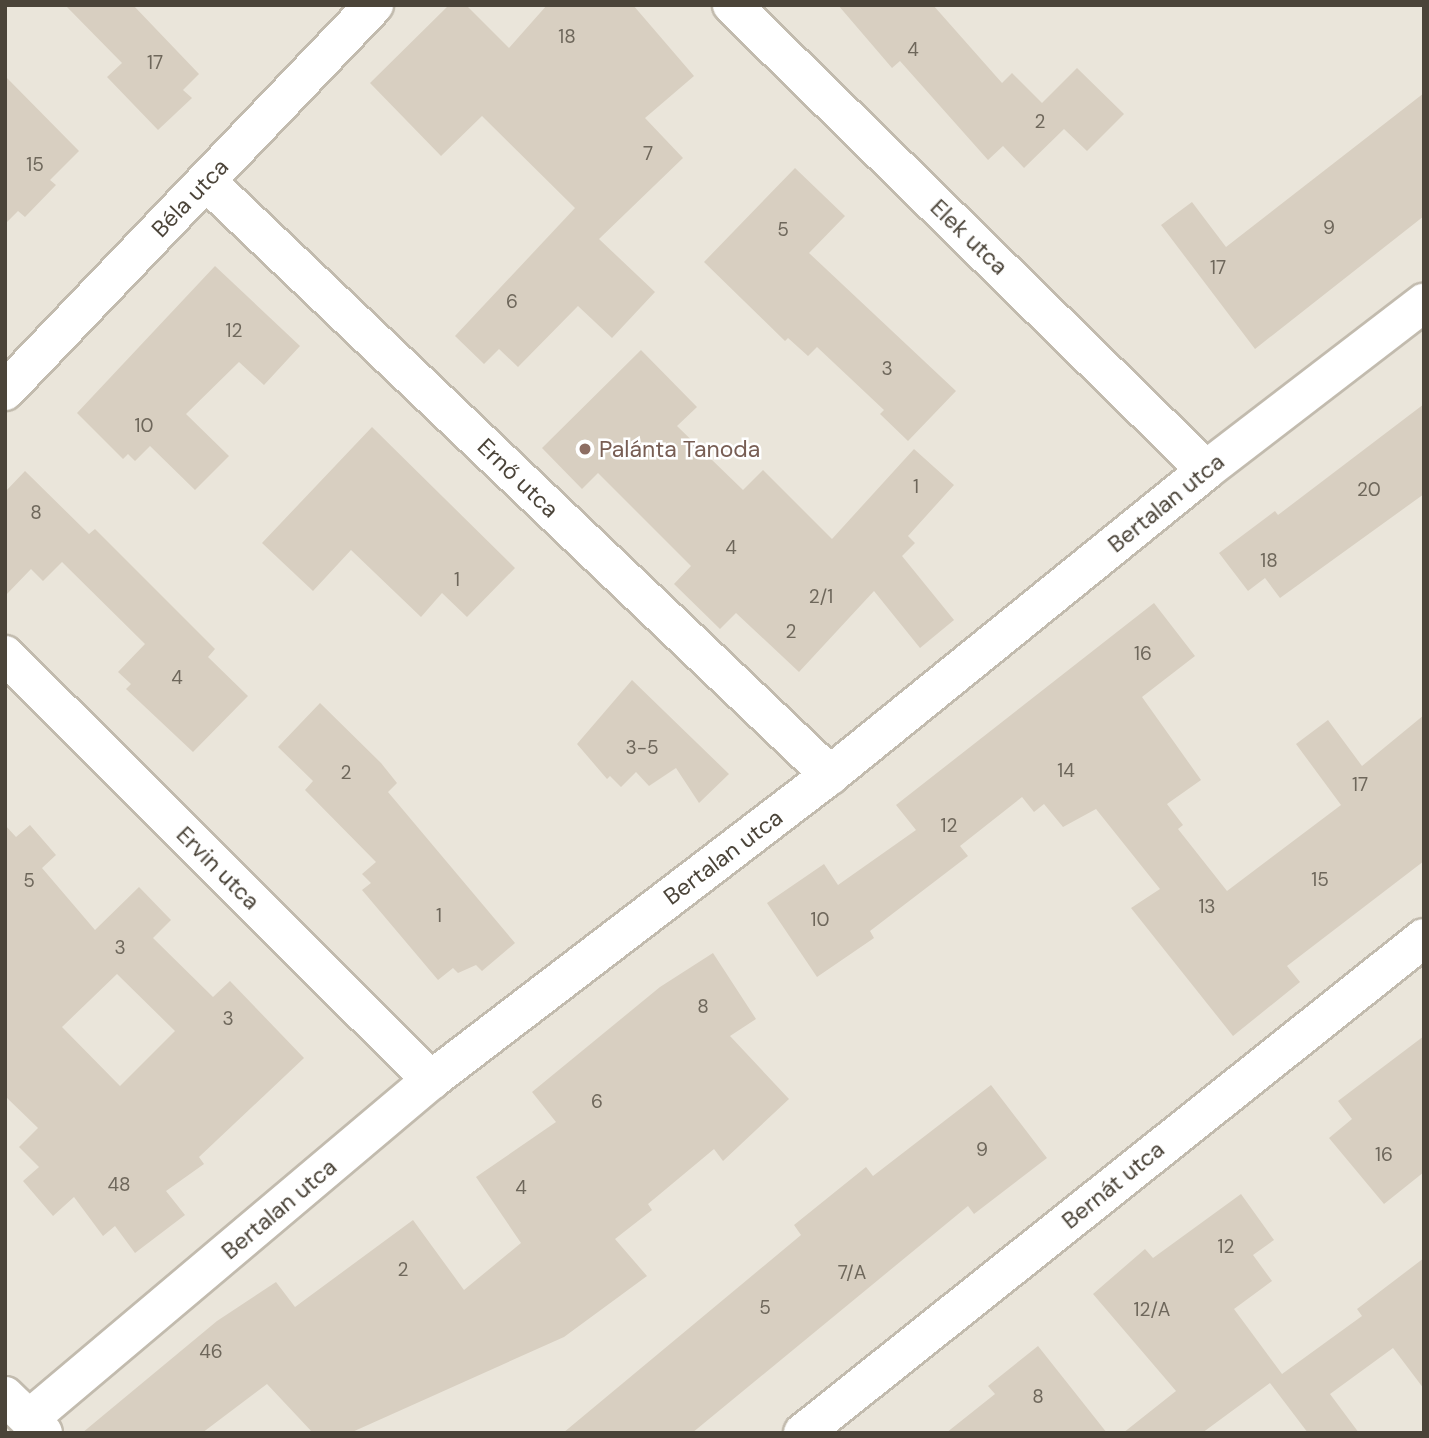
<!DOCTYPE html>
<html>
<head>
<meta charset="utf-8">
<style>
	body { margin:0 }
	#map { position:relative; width:1429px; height:1438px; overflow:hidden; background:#f6f3ec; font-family:"DM Sans",sans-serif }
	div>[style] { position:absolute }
	.residential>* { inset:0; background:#eae5da }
	.building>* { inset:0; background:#d8cfc1 }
	.roads { filter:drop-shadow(2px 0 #c2bbae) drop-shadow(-2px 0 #c2bbae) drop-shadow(0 2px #c2bbae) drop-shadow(0 -2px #c2bbae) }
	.minor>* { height:38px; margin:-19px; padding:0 19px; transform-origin:19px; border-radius:19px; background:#fff }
	.dots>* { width:19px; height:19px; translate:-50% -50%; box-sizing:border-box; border:4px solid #fff; border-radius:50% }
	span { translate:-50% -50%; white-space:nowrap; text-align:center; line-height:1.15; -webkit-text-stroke:5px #fff; paint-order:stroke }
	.number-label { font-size:19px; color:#6e675b }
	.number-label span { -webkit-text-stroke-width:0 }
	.street-label { font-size:23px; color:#4b4439 }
	.education-label { font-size:23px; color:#785e54 }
	.left { translate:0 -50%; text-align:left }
	.frame { position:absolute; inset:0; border:7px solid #4b4439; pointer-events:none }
</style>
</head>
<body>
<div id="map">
	<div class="residential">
		<i style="clip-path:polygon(5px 5px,1424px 5px,1424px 1433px,5px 1433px)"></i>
	</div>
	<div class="building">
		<i style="clip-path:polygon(65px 5px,133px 5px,199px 74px,183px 90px,192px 98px,158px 130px,107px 77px,122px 63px)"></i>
		<i style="clip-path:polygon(449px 5px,466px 5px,509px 48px,547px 5px,633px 5px,694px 76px,645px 118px,683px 158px,599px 239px,655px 292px,612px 338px,578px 306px,518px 367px,499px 349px,484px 364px,455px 336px,575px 208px,482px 116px,441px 156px,370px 83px)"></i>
		<i style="clip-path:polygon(838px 5px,933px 5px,1002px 83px,1012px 73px,1042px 103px,1077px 68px,1124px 114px,1087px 151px,1064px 129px,1024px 168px,1003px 146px,988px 160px,900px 61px,892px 68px)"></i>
		<i style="clip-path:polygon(5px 76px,79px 151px,50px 180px,56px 185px,25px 217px,18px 211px,5px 224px)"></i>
		<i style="clip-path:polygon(1424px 93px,1424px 216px,1255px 349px,1161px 225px,1192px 202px,1226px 247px)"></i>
		<i style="clip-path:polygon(795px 168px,845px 216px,809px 253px,956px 391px,908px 441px,880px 414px,884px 410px,817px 347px,808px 356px,788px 338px,785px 341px,704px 262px)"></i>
		<i style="clip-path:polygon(215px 266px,300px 346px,264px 385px,239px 362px,186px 414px,229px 456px,195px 490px,150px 446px,135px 461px,128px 454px,123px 459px,77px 413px)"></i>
		<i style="clip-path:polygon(641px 350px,697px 407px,677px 426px,743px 490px,763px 470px,832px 539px,914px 449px,954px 485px,908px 536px,915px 543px,902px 556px,954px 620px,920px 648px,874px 591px,799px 672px,736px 613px,720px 629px,674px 584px,691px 566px,598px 473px,582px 489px,542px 448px)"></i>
		<i style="clip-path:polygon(1424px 404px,1424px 494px,1280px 598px,1265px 578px,1248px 591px,1219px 553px,1275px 511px,1278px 515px)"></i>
		<i style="clip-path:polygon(372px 427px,515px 568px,467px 617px,442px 593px,421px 617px,351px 550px,313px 591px,262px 543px)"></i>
		<i style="clip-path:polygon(25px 471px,89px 534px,95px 529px,215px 649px,208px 657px,248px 696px,193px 752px,126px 689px,131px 684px,118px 672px,145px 644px,62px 562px,43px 581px,31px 569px,5px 596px,5px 492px)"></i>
		<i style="clip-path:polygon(1154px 603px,1195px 656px,1142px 697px,1201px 780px,1167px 804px,1183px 825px,1178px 829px,1227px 891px,1341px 805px,1296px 744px,1328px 720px,1362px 766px,1424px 715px,1424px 861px,1287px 966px,1300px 982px,1233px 1036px,1131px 908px,1160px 889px,1096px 809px,1063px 827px,1044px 804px,1034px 812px,1022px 797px,960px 846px,968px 856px,870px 931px,874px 938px,817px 977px,767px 903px,824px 864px,838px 885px,916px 830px,896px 805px)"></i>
		<i style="clip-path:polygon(632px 680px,729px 774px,699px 803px,676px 768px,649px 786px,636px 772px,621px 787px,610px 776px,607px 779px,577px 744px)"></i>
		<i style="clip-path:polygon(320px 703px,381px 763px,397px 783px,388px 792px,515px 943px,482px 971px,476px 965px,458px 973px,453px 968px,438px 980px,362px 890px,371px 883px,362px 874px,376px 862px,305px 790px,313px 781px,278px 747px)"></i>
		<i style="clip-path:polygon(evenodd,5px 825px,16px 837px,30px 825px,56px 855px,42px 868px,95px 930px,139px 887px,171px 920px,153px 938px,213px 997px,230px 981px,304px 1058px,199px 1157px,204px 1164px,166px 1191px,185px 1215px,135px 1253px,115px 1226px,103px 1236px,74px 1197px,53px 1216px,23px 1181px,39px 1167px,19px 1147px,38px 1128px,5px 1096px,5px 825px,117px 974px,175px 1031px,120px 1086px,62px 1027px,117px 974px)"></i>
		<i style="clip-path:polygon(713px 953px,756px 1019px,730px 1036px,789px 1099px,723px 1161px,714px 1149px,648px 1204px,652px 1210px,615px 1239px,647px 1276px,564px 1337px,350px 1433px,313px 1433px,267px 1384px,202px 1433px,82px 1433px,217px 1321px,276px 1282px,295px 1307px,413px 1220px,464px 1290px,521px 1243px,476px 1177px,556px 1122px,532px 1092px,660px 987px)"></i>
		<i style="clip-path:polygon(1424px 1036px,1424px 1172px,1384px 1204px,1329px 1138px,1352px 1119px,1338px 1101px)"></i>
		<i style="clip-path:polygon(991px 1085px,1047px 1158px,974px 1214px,968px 1206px,692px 1433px,563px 1433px,801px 1235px,794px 1225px,866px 1167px,873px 1176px)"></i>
		<i style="clip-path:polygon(1241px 1194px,1274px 1240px,1253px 1255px,1272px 1281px,1234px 1309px,1282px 1374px,1362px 1316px,1357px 1309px,1424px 1258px,1424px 1389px,1393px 1348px,1330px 1394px,1359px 1433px,1308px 1433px,1270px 1383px,1202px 1433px,1123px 1433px,1176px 1391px,1093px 1294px,1145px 1249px,1153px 1258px)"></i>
		<i style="clip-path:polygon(1038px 1346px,1107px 1433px,946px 1433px,995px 1394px,988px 1386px)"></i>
	</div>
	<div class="roads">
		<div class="minor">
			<i style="left:732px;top:5px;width:664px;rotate:44.45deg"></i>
			<i style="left:206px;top:181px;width:862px;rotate:43.59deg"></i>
			<i style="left:5px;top:391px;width:534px;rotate:-46.29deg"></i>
			<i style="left:5px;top:655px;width:602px;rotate:44.93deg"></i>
			<i style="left:5px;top:1396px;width:53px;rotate:44.2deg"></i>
			<i style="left:29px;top:1419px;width:526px;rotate:-40.14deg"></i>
			<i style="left:431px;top:1080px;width:502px;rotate:-37.39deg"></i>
			<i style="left:830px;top:775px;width:484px;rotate:-39deg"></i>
			<i style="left:1206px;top:470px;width:275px;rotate:-37.5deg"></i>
			<i style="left:803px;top:1433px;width:794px;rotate:-38.56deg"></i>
		</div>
	</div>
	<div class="dots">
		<i style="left:585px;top:449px;background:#8d6e63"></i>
	</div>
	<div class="number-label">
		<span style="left:567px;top:37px">18</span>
		<span style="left:913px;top:50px">4</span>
		<span style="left:155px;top:63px">17</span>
		<span style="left:1040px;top:122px">2</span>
		<span style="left:648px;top:154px">7</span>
		<span style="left:35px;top:165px">15</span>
		<span style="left:1329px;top:228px">9</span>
		<span style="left:783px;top:230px">5</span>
		<span style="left:1218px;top:268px">17</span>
		<span style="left:512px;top:302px">6</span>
		<span style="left:234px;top:331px">12</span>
		<span style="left:887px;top:369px">3</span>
		<span style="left:144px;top:426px">10</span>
		<span style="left:916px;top:487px">1</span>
		<span style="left:1369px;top:490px">20</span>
		<span style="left:36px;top:513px">8</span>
		<span style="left:731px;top:548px">4</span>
		<span style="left:1269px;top:561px">18</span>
		<span style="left:457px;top:580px">1</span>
		<span style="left:821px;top:597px">2/1</span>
		<span style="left:791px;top:632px">2</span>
		<span style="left:1143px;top:654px">16</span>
		<span style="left:177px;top:678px">4</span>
		<span style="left:642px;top:748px">3-5</span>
		<span style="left:1066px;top:771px">14</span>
		<span style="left:346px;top:773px">2</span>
		<span style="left:1360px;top:785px">17</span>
		<span style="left:949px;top:826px">12</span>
		<span style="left:1320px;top:880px">15</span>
		<span style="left:29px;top:881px">5</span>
		<span style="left:1207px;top:907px">13</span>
		<span style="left:439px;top:916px">1</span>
		<span style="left:820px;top:920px">10</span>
		<span style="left:120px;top:948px">3</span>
		<span style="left:703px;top:1007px">8</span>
		<span style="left:228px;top:1019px">3</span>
		<span style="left:597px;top:1102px">6</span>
		<span style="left:982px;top:1150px">9</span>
		<span style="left:1384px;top:1155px">16</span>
		<span style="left:119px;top:1185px">48</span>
		<span style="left:521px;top:1188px">4</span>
		<span style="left:1226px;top:1247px">12</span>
		<span style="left:403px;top:1270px">2</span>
		<span style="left:852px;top:1273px">7/A</span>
		<span style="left:765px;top:1308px">5</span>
		<span style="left:1152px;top:1310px">12/A</span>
		<span style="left:211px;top:1352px">46</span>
		<span style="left:1038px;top:1397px">8</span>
	</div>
	<div class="street-label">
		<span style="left:190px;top:198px;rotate:-46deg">Béla utca</span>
		<span style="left:969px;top:237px;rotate:44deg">Elek utca</span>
		<span style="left:518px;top:478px;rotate:44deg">Ernő utca</span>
		<span style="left:1166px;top:503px;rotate:-39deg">Bertalan utca</span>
		<span style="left:723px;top:857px;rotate:-37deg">Bertalan utca</span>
		<span style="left:218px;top:868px;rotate:45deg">Ervin utca</span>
		<span style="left:1113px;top:1185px;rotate:-39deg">Bernát utca</span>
		<span style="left:279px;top:1209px;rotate:-40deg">Bertalan utca</span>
	</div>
	<div class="education-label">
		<span class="left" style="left:599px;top:449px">Palánta Tanoda</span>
	</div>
	<div class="frame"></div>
</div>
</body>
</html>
